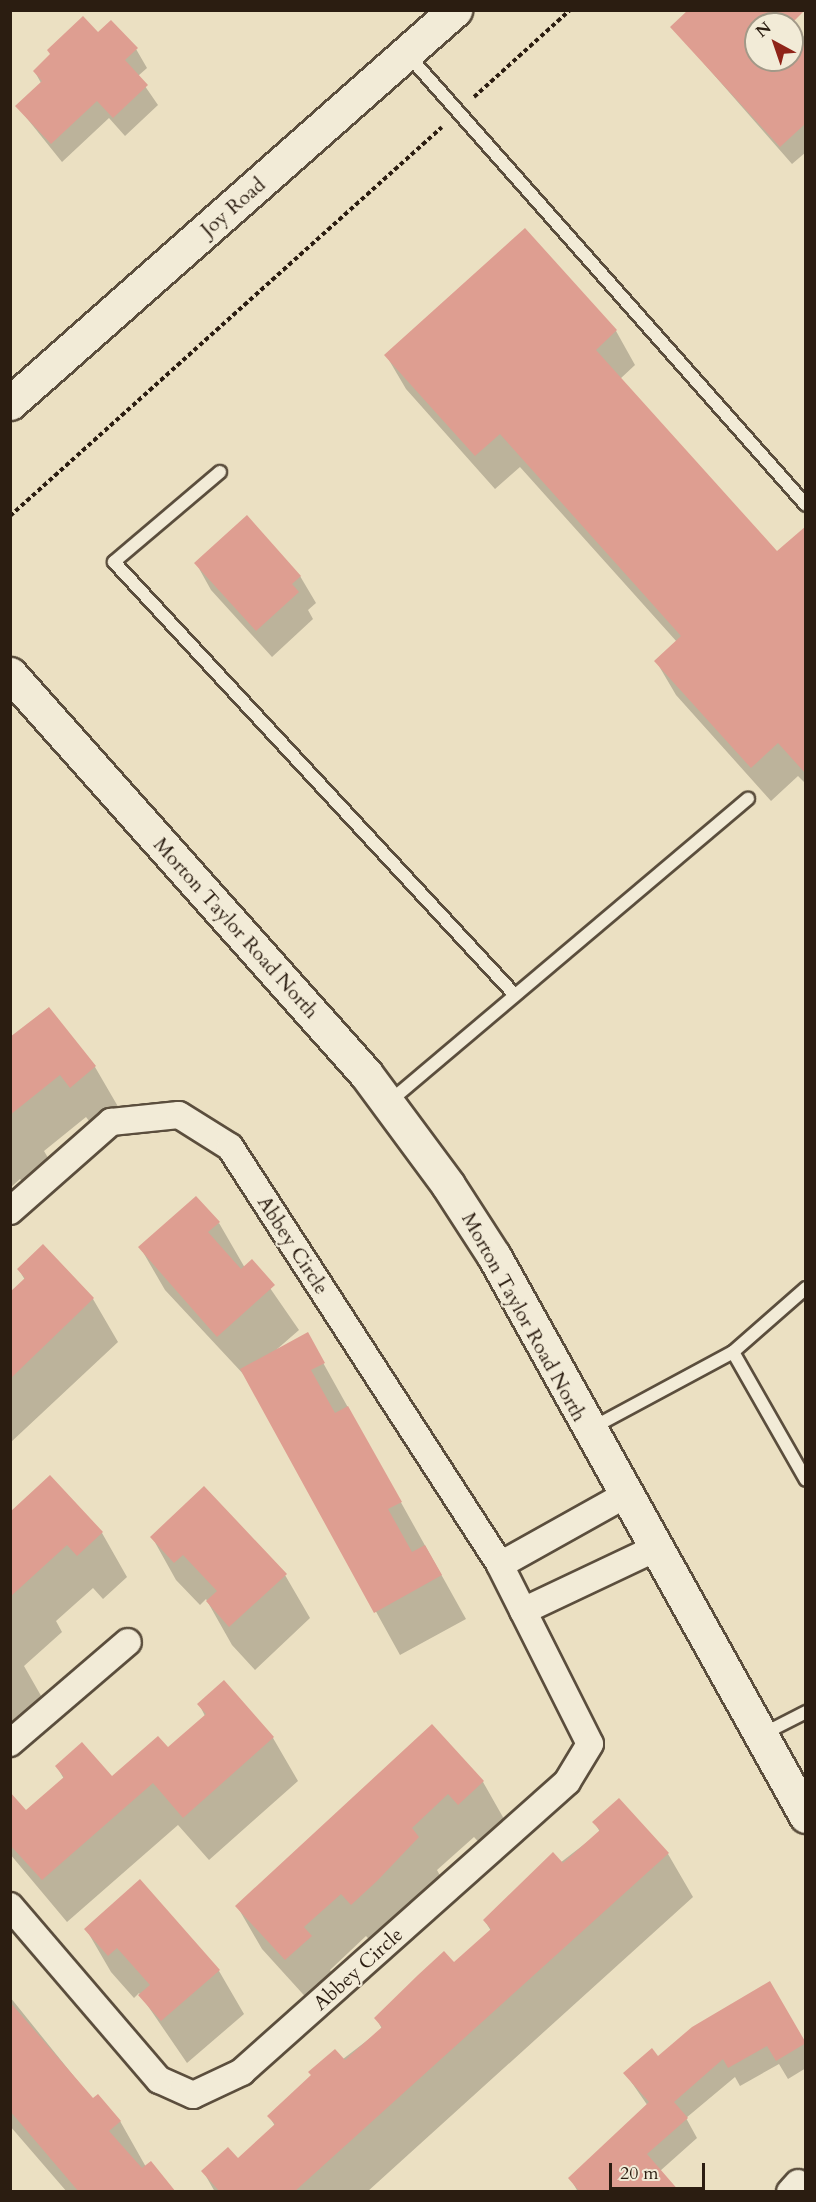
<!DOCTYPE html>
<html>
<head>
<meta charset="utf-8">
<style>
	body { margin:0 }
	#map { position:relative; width:816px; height:2202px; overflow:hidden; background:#ebe0c2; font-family:Cardo,serif }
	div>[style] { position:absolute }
	.shadow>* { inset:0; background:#0003 }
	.building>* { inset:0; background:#de9e91 }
	.path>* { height:4px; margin-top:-2px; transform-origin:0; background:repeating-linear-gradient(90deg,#2b1d11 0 4.5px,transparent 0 7.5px) }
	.roads { filter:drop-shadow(2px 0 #5b4e3d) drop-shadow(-2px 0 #5b4e3d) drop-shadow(0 2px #5b4e3d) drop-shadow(0 -2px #5b4e3d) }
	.lane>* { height:12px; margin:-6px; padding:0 6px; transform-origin:6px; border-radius:6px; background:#f2ebd7 }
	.street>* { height:26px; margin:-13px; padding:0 13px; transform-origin:13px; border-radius:13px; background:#f2ebd7 }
	.secondary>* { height:33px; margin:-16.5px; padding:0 16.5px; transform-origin:16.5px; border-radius:16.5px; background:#f2ebd7 }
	span { translate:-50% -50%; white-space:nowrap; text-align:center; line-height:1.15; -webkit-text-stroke:4.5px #f2ebd7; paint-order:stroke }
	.street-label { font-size:20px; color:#2b1d11 }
	.frame { position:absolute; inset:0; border:12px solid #2b1d11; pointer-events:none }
	.north { position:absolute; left:744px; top:12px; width:60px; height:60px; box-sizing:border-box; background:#f2ebd7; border:2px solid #a29988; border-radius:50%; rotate:320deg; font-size:16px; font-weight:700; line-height:24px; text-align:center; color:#2b1d11 }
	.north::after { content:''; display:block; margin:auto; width:21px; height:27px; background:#8f2418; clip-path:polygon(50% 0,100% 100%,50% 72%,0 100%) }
	.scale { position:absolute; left:609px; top:2163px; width:96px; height:27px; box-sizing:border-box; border:3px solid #2b1d11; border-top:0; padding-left:8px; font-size:18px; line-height:21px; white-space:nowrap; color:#2b1d11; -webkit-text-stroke:4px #f2ebd7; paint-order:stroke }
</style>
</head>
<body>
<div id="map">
	<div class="shadow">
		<i style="clip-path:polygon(779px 10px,792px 24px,756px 24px,756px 60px,792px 60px,792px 24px,806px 39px,806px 152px,792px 164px,672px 27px)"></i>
		<i style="clip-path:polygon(98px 34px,136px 49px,147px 68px,138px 76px,158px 105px,125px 136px,109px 118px,62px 162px,17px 106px,41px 83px,35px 72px)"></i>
		<i style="clip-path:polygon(525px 230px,616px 331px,635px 365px,620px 379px,777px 553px,806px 542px,806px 784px,798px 776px,771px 801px,676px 695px,656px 661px,677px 642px,520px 467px,495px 489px,406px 389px,386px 355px)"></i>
		<i style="clip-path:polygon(196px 563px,300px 576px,316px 603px,308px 610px,313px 619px,272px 657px,211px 590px)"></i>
		<i style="clip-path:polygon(48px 1009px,95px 1067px,120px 1110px,96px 1130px,86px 1117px,44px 1151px,54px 1168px,30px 1190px,20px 1179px,10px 1188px,10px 1043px)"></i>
		<i style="clip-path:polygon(219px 1223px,245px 1268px,252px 1262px,299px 1330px,276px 1350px,307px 1334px,466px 1619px,400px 1655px,246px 1377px,165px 1290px,140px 1247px)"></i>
		<i style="clip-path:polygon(43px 1246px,93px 1299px,118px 1342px,10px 1443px,10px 1294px,25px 1280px,19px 1270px)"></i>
		<i style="clip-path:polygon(50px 1477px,102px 1533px,127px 1577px,103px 1599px,93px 1588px,56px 1621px,62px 1632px,24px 1666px,48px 1708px,24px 1730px,14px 1719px,10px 1722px,10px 1514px)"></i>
		<i style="clip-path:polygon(152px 1537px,285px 1575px,310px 1618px,255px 1670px,232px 1645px,206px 1599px,200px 1605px,176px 1580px)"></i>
		<i style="clip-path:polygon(224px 1682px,273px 1738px,298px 1781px,209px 1860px,178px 1825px,67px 1922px,10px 1854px,10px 1806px,26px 1812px,64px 1779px,57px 1767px,112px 1779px,168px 1749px,205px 1716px,199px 1704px)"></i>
		<i style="clip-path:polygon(432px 1726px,483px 1782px,508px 1826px,484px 1848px,474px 1837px,437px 1870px,443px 1881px,376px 1947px,366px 1936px,330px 1970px,336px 1980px,311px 2003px,262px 1949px,237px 1906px)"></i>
		<i style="clip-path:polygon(594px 1822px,668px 1854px,693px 1897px,367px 2192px,215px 2192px,203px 2171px,238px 2160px,275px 2126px,269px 2116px,382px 2029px,376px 2018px,453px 1965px,491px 1931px,485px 1921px,600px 1832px)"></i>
		<i style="clip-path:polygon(86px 1929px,219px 1971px,244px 2014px,187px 2063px,139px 1993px,134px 1998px,111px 1972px)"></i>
		<i style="clip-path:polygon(769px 1983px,806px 2044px,806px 2068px,788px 2079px,779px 2064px,740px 2086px,735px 2077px,686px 2118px,697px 2138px,660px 2171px,675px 2192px,578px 2192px,570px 2178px,648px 2106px,625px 2073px,658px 2058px)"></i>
		<i style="clip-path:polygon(10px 1997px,93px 2100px,120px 2121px,146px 2167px,174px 2192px,67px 2192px,10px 2126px)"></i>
	</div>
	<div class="building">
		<i style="clip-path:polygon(688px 10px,805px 10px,791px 24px,756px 24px,756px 60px,792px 60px,792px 32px,806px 47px,806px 123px,780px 147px,670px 27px)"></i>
		<i style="clip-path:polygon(83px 16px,98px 32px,111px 20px,138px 48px,125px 60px,148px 85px,113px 118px,97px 101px,51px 144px,15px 106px,42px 81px,33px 71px,50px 54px,47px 50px)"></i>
		<i style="clip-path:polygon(525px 228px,617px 330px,596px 350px,777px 551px,806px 526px,806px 774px,778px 743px,751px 768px,654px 661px,681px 636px,500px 434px,475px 456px,384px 355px)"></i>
		<i style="clip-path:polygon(247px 515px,301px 576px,292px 584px,299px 592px,256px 631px,194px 563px)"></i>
		<i style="clip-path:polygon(49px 1007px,96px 1066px,70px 1088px,60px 1075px,10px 1115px,10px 1037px)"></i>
		<i style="clip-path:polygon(196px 1196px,220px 1222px,208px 1232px,241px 1269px,252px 1259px,275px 1285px,217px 1337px,138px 1247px)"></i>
		<i style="clip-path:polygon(43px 1244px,94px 1298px,10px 1379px,10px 1292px,25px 1278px,17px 1269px)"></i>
		<i style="clip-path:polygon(308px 1332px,325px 1363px,311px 1370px,335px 1413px,348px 1406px,402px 1502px,388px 1509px,412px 1552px,425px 1545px,442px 1575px,374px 1613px,240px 1369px)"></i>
		<i style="clip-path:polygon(50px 1475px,103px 1532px,77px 1556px,67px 1545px,10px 1597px,10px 1512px)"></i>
		<i style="clip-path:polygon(204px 1486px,287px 1574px,229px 1627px,206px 1601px,217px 1591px,183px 1555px,174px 1563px,150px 1537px)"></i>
		<i style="clip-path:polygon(224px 1680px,274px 1737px,183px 1818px,153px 1783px,42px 1880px,10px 1845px,10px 1792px,26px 1810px,64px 1777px,55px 1766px,82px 1742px,112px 1776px,158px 1736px,168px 1747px,206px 1714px,197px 1704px)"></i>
		<i style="clip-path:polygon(432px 1724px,484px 1781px,458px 1805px,448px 1794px,412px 1828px,419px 1837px,377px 1881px,351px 1905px,341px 1894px,304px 1927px,312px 1936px,285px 1960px,235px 1906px)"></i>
		<i style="clip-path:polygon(619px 1798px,669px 1853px,294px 2192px,220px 2192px,201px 2171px,228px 2147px,238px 2158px,275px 2124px,267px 2116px,311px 2075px,308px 2072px,335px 2049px,345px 2060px,382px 2027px,374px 2018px,418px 1975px,444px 1951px,454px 1962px,491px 1929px,483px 1920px,553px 1852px,563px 1863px,600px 1830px,592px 1822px)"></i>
		<i style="clip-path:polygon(140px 1879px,220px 1970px,161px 2021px,138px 1995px,150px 1985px,117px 1948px,108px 1956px,84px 1929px)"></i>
		<i style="clip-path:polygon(770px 1981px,806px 2043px,776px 2061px,767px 2046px,728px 2068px,723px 2059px,674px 2102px,688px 2118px,647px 2154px,680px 2192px,580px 2192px,568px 2178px,649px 2102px,623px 2073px,652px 2048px,658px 2056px,692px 2027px)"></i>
		<i style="clip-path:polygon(10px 2002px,93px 2098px,98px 2094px,121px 2121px,109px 2131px,142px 2168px,151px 2161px,176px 2192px,79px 2192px,10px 2111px)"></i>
	</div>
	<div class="path">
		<i style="left:474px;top:97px;width:130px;rotate:-42.2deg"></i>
		<i style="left:10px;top:516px;width:581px;rotate:-42deg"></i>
	</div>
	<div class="roads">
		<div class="lane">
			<i style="left:407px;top:54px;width:602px;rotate:48.5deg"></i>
			<i style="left:220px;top:472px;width:139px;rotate:139.7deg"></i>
			<i style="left:114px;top:562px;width:590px;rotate:47.2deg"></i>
			<i style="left:389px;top:1102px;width:470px;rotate:-40.2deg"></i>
			<i style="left:733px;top:1352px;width:147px;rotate:60.3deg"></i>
			<i style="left:592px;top:1428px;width:160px;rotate:-28.3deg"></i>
			<i style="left:733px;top:1352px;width:97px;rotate:-41.2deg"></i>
			<i style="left:761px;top:1735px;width:51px;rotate:-27.1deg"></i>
		</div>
		<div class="street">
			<i style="left:10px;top:1211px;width:135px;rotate:-41.4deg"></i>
			<i style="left:111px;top:1122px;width:68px;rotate:-5.9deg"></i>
			<i style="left:179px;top:1115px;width:60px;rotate:32.1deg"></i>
			<i style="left:230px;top:1147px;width:498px;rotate:57.1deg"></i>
			<i style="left:500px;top:1565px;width:200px;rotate:63.3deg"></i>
			<i style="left:590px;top:1744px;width:44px;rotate:121.2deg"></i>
			<i style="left:567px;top:1782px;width:436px;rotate:138.3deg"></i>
			<i style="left:242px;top:2072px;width:54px;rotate:154.9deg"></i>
			<i style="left:193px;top:2095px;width:37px;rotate:-156deg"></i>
			<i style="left:159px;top:2080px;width:229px;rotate:-130.6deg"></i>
			<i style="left:500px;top:1565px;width:143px;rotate:-29.2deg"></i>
			<i style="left:523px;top:1611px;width:145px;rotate:-25.3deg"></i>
			<i style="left:10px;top:1743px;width:155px;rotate:-40.6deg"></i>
			<i style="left:790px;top:2192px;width:12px;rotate:-48deg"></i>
		</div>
		<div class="secondary">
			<i style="left:10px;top:403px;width:594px;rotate:-41.45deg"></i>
			<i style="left:10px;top:674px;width:535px;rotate:48.33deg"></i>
			<i style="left:366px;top:1074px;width:138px;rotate:53.5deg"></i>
			<i style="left:448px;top:1185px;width:85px;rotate:57.1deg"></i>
			<i style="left:494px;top:1256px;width:641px;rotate:60.88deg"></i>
		</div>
	</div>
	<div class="street-label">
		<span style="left:233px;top:207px;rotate:-41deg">Joy Road</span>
		<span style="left:236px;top:928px;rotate:48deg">Morton Taylor Road North</span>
		<span style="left:293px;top:1245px;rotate:57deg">Abbey Circle</span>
		<span style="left:524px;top:1317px;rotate:61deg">Morton Taylor Road North</span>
		<span style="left:358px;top:1969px;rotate:-42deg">Abbey Circle</span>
	</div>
	<div class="frame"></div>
	<div class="north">N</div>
	<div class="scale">20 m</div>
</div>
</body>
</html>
